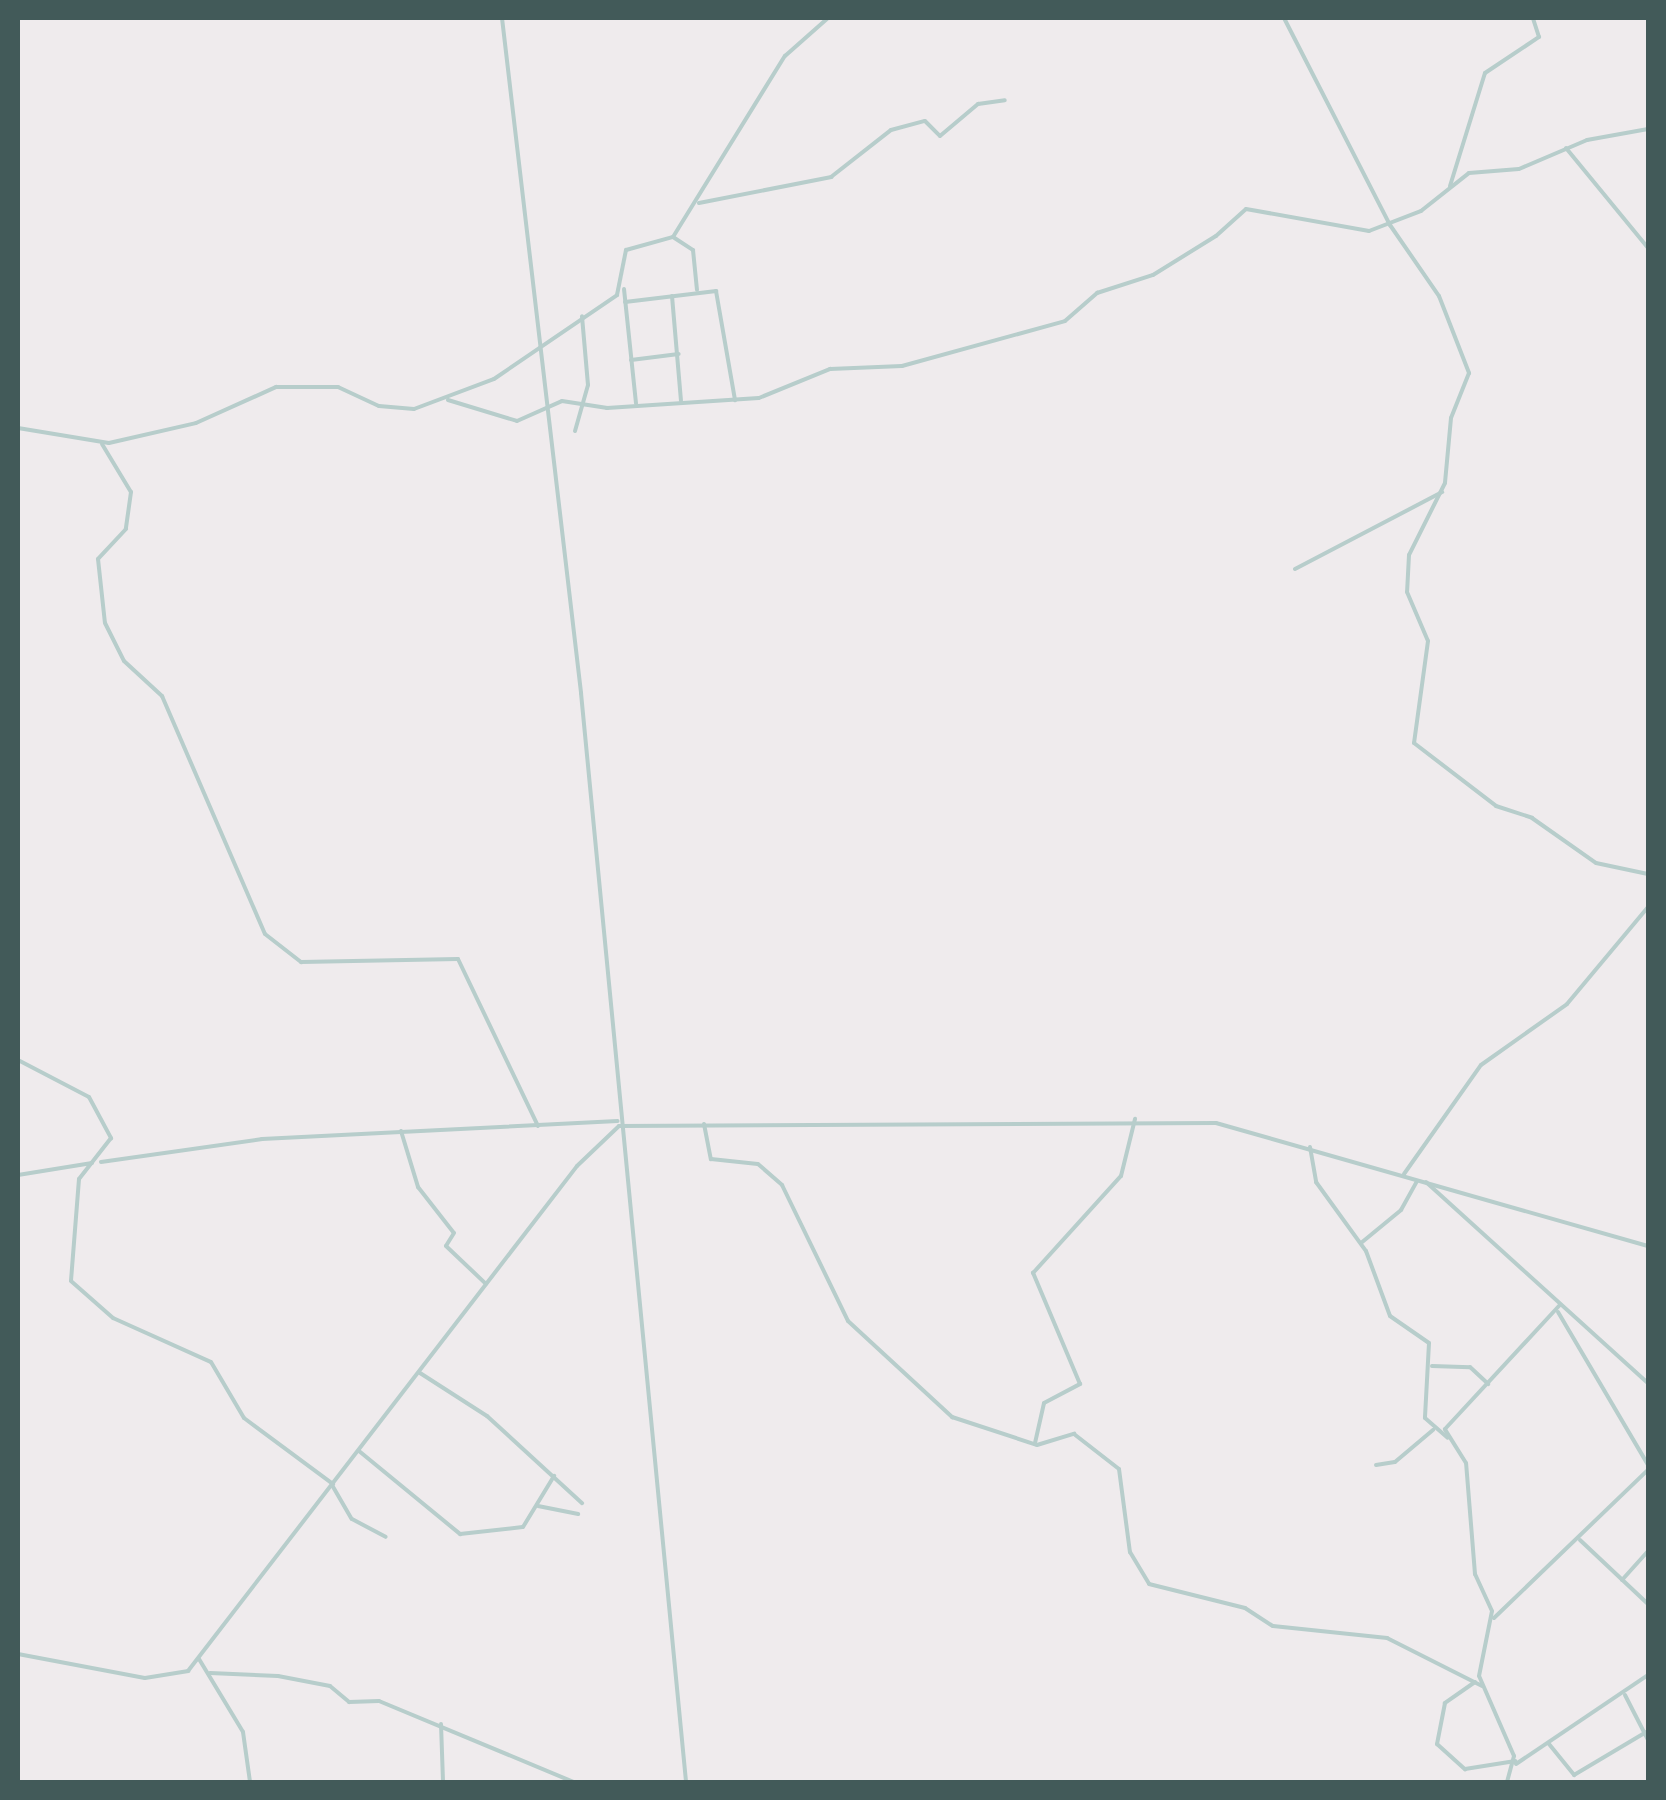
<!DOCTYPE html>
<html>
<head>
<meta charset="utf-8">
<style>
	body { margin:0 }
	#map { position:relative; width:1666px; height:1800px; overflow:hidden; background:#efebed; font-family:Roboto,sans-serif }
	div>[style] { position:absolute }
	.street>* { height:4px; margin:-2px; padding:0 2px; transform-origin:2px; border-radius:2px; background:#b7cdcb }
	span { translate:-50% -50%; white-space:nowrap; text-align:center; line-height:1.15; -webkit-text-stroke:8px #fff; paint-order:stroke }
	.frame { position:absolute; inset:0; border:20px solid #425a59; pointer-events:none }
</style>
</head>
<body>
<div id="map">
	<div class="street">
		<i style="left:502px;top:18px;width:680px;rotate:83.32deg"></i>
		<i style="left:581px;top:693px;width:1094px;rotate:84.49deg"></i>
		<i style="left:1284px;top:18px;width:233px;rotate:62.9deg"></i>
		<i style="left:1390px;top:225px;width:86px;rotate:55.4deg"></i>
		<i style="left:1439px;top:296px;width:83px;rotate:68.7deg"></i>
		<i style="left:1469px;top:373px;width:48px;rotate:111.8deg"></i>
		<i style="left:1451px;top:418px;width:65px;rotate:95.3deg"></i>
		<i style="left:1445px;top:483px;width:80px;rotate:116.6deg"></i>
		<i style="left:1409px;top:555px;width:37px;rotate:93deg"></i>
		<i style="left:1407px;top:592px;width:53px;rotate:66.8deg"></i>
		<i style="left:1428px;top:641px;width:103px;rotate:97.8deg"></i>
		<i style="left:1414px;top:743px;width:103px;rotate:37.5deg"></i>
		<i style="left:1496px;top:806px;width:38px;rotate:18deg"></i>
		<i style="left:1532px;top:818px;width:78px;rotate:35.1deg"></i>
		<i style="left:1596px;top:863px;width:53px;rotate:11.9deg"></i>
		<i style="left:1566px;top:148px;width:129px;rotate:50.6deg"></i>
		<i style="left:1450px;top:186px;width:118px;rotate:-72.8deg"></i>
		<i style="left:1485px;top:73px;width:65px;rotate:-33.7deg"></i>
		<i style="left:1539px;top:37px;width:20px;rotate:-108deg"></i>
		<i style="left:699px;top:203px;width:135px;rotate:-11.1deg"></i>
		<i style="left:831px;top:177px;width:76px;rotate:-38.1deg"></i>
		<i style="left:891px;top:130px;width:35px;rotate:-15deg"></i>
		<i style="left:925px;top:121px;width:21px;rotate:45deg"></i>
		<i style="left:940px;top:136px;width:50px;rotate:-40.1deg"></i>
		<i style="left:978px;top:104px;width:27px;rotate:-8deg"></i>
		<i style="left:673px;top:237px;width:24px;rotate:33deg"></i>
		<i style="left:693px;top:250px;width:40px;rotate:84.3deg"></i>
		<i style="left:624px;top:289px;width:115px;rotate:84deg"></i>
		<i style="left:672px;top:296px;width:105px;rotate:85.1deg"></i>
		<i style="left:625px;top:302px;width:92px;rotate:-6.9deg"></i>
		<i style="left:716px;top:291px;width:111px;rotate:80.1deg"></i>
		<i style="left:631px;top:360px;width:48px;rotate:-7.1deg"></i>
		<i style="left:448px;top:400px;width:72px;rotate:16.9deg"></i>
		<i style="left:517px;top:421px;width:49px;rotate:-24deg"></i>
		<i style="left:562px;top:401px;width:46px;rotate:8.8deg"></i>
		<i style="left:607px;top:408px;width:152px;rotate:-3.8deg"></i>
		<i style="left:759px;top:398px;width:77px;rotate:-22.2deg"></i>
		<i style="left:830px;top:369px;width:72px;rotate:-2.4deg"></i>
		<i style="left:902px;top:366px;width:169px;rotate:-15.4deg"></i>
		<i style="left:1065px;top:321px;width:43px;rotate:-41.2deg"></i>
		<i style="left:1097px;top:293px;width:59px;rotate:-17.8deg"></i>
		<i style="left:1153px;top:275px;width:74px;rotate:-31.8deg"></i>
		<i style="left:1216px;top:236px;width:40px;rotate:-42deg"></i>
		<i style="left:1246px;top:209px;width:125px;rotate:10.1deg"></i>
		<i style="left:1369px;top:231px;width:56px;rotate:-21deg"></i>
		<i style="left:1421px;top:211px;width:61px;rotate:-38.4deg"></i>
		<i style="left:1469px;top:173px;width:50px;rotate:-4.6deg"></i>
		<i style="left:1519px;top:169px;width:74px;rotate:-23.1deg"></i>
		<i style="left:1587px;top:140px;width:62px;rotate:-10.2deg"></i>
		<i style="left:18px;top:428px;width:92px;rotate:9.4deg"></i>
		<i style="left:109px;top:443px;width:89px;rotate:-12.9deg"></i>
		<i style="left:196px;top:423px;width:88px;rotate:-24.2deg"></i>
		<i style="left:276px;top:387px;width:62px"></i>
		<i style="left:338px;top:387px;width:45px;rotate:24.9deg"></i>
		<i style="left:379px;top:406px;width:35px;rotate:5deg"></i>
		<i style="left:414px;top:409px;width:85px;rotate:-20.6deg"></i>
		<i style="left:494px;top:379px;width:149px;rotate:-34.3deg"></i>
		<i style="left:617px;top:295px;width:46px;rotate:-78.7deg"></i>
		<i style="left:626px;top:250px;width:49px;rotate:-15.5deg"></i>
		<i style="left:673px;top:237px;width:213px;rotate:-58.3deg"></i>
		<i style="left:785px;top:56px;width:57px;rotate:-41.5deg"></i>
		<i style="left:575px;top:431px;width:48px;rotate:-74.2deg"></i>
		<i style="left:588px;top:385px;width:69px;rotate:-95deg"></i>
		<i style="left:102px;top:444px;width:56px;rotate:58.9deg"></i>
		<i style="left:131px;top:492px;width:37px;rotate:98deg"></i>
		<i style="left:126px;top:529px;width:41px;rotate:133deg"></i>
		<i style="left:98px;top:559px;width:64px;rotate:83.8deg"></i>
		<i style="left:105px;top:623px;width:42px;rotate:63.4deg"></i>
		<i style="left:124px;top:661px;width:52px;rotate:42.6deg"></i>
		<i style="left:162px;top:696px;width:259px;rotate:66.6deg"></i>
		<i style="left:265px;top:934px;width:46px;rotate:37.9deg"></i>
		<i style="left:301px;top:962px;width:157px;rotate:-1.1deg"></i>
		<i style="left:458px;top:959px;width:185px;rotate:64.4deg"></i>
		<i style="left:1295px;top:569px;width:166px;rotate:-27.6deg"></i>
		<i style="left:18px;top:1060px;width:80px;rotate:27.5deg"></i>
		<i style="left:89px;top:1097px;width:47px;rotate:61.8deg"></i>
		<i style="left:111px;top:1138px;width:52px;rotate:128deg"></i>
		<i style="left:79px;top:1179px;width:102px;rotate:94.5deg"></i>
		<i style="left:71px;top:1281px;width:56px;rotate:41.4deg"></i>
		<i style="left:113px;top:1318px;width:107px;rotate:24.2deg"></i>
		<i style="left:211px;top:1362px;width:65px;rotate:59.5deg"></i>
		<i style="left:244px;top:1418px;width:111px;rotate:36.6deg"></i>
		<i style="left:704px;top:1124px;width:36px;rotate:79deg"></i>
		<i style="left:711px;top:1159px;width:47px;rotate:6.1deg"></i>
		<i style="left:758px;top:1164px;width:32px;rotate:41deg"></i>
		<i style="left:782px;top:1185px;width:151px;rotate:64.1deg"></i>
		<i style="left:848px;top:1321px;width:142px;rotate:42.7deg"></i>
		<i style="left:952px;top:1417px;width:89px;rotate:18.2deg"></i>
		<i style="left:1037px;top:1445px;width:39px;rotate:-17deg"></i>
		<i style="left:1074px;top:1434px;width:57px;rotate:37.9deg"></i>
		<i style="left:1119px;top:1469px;width:84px;rotate:82.5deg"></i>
		<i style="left:1130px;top:1552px;width:37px;rotate:59deg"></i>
		<i style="left:1149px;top:1584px;width:99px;rotate:14deg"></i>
		<i style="left:1245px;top:1608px;width:33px;rotate:33deg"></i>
		<i style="left:1273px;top:1626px;width:115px;rotate:6deg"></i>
		<i style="left:1387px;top:1638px;width:106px;rotate:26.8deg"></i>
		<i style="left:401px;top:1131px;width:59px;rotate:73.1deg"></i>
		<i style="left:418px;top:1187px;width:58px;rotate:52deg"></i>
		<i style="left:454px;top:1233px;width:15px;rotate:122deg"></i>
		<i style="left:446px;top:1246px;width:55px;rotate:43.5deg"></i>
		<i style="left:1310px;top:1147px;width:36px;rotate:80deg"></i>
		<i style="left:1316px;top:1182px;width:85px;rotate:54.1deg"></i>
		<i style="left:1366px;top:1251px;width:69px;rotate:69.7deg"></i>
		<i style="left:1390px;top:1316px;width:47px;rotate:34.7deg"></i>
		<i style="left:1429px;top:1343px;width:75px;rotate:93.1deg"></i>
		<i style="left:1425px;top:1418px;width:30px;rotate:41deg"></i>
		<i style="left:101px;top:1162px;width:163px;rotate:-8.1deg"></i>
		<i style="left:262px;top:1139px;width:356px;rotate:-2.9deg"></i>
		<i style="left:1404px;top:1174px;width:133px;rotate:-54.8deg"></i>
		<i style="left:1481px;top:1065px;width:105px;rotate:-35.3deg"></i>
		<i style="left:1567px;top:1004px;width:126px;rotate:-50.1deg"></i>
		<i style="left:18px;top:1175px;width:75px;rotate:-9.2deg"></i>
		<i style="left:1426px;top:1182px;width:299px;rotate:42.2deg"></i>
		<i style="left:1361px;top:1243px;width:52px;rotate:-39.5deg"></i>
		<i style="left:1401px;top:1210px;width:33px;rotate:-61deg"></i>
		<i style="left:1558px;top:1312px;width:178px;rotate:59.5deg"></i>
		<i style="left:1432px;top:1366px;width:38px;rotate:2deg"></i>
		<i style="left:1470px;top:1367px;width:25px;rotate:43deg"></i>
		<i style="left:420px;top:1373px;width:80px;rotate:32.7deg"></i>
		<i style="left:487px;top:1416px;width:129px;rotate:42.5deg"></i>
		<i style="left:1035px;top:1443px;width:41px;rotate:-77.3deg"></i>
		<i style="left:1044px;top:1403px;width:41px;rotate:-27.8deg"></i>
		<i style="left:1080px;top:1384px;width:121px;rotate:-112.9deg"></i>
		<i style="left:1033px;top:1273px;width:131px;rotate:-47.8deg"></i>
		<i style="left:1121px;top:1176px;width:59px;rotate:-76.2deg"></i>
		<i style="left:359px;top:1451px;width:131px;rotate:39.4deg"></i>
		<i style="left:460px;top:1534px;width:63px;rotate:-6.3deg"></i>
		<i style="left:523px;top:1527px;width:60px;rotate:-58.7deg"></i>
		<i style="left:1376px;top:1465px;width:19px;rotate:-9deg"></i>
		<i style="left:1395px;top:1462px;width:50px;rotate:-40.1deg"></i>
		<i style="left:332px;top:1485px;width:39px;rotate:60deg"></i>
		<i style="left:352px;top:1519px;width:38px;rotate:28deg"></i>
		<i style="left:538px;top:1506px;width:41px;rotate:11.3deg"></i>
		<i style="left:1580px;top:1540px;width:93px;rotate:43.3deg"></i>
		<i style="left:1622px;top:1580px;width:39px;rotate:-48deg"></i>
		<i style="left:1494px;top:1618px;width:214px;rotate:-43.9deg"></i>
		<i style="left:18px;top:1654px;width:129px;rotate:10.7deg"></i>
		<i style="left:145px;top:1678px;width:44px;rotate:-9.2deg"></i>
		<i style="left:188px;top:1671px;width:637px;rotate:-52.39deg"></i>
		<i style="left:577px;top:1166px;width:58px;rotate:-43.6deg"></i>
		<i style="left:619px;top:1126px;width:597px;rotate:-0.29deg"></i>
		<i style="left:1216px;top:1123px;width:449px;rotate:15.9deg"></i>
		<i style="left:199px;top:1659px;width:85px;rotate:58.9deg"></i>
		<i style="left:243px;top:1732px;width:50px;rotate:82deg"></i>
		<i style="left:210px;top:1673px;width:68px;rotate:2.5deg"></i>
		<i style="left:278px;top:1676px;width:53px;rotate:10.9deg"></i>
		<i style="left:330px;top:1686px;width:25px;rotate:40deg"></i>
		<i style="left:349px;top:1702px;width:30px;rotate:-2deg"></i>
		<i style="left:379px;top:1701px;width:211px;rotate:22.6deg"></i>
		<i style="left:1475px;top:1682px;width:37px;rotate:145deg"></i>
		<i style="left:1445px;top:1703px;width:42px;rotate:101deg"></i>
		<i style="left:1437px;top:1744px;width:38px;rotate:42deg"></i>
		<i style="left:1465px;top:1769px;width:51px;rotate:-9.1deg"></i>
		<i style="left:1625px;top:1695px;width:51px;rotate:62.9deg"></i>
		<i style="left:441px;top:1724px;width:58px;rotate:88deg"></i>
		<i style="left:1549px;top:1744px;width:40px;rotate:51deg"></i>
		<i style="left:1574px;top:1775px;width:86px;rotate:-30.7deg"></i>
		<i style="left:1516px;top:1764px;width:159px;rotate:-34deg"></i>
		<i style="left:1507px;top:1782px;width:27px;rotate:-75deg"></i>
		<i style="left:1514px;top:1756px;width:87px;rotate:-113.6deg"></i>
		<i style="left:1479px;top:1676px;width:66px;rotate:-78.7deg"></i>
		<i style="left:1492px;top:1611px;width:41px;rotate:-114.7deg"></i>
		<i style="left:1475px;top:1574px;width:111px;rotate:-94.6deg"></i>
		<i style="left:1466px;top:1463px;width:40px;rotate:-122deg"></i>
		<i style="left:1445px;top:1429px;width:169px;rotate:-47.2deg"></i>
	</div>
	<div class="frame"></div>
</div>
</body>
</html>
